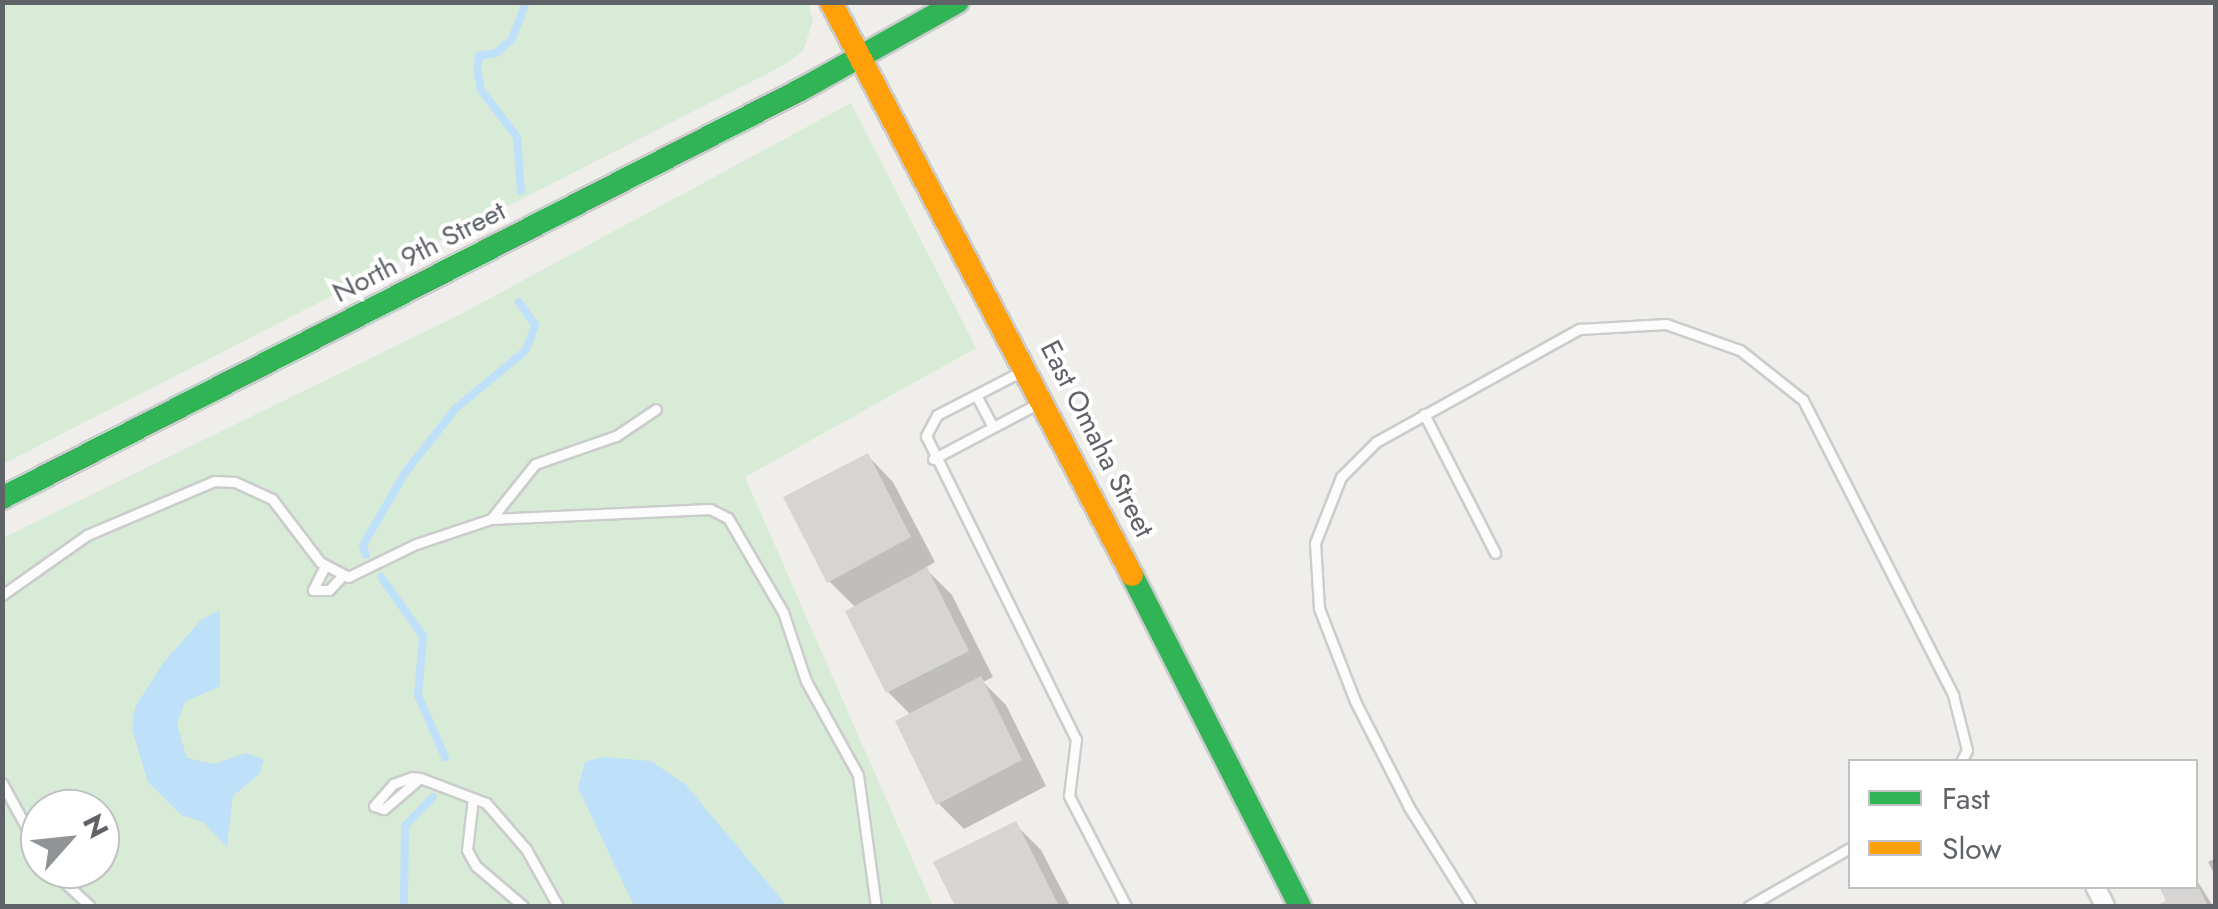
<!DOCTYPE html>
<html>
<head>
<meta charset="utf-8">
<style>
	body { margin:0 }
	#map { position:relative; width:2218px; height:909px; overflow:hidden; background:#efeeea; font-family:Jost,sans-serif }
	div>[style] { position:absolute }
	.green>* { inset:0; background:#d8ebd6 }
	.water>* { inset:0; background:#bfe0f9 }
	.shadow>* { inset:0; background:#0003 }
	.stream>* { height:8px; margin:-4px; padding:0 4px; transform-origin:4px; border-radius:4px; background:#bfe0f9 }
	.building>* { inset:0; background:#d6d5d3 }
	.roads { filter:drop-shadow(2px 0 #cbcccc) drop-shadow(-2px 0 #cbcccc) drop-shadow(0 2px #cbcccc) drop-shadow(0 -2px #cbcccc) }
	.lane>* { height:9px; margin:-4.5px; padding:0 4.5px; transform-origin:4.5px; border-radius:4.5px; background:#fdfcfc }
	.street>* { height:18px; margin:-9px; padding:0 9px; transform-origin:9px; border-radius:9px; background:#fdfcfc }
	.fast>* { height:22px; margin:-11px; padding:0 11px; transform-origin:11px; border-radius:11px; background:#30b455 }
	.slow>* { height:22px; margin:-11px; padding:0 11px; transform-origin:11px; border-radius:11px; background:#ff9f0a }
	span { translate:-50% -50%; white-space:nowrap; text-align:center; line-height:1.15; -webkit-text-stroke:8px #fff; paint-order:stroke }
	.street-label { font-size:28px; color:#5f6368 }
	.frame { position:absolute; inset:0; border:5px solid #5f6368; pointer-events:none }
	.legend { position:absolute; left:1848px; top:759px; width:350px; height:130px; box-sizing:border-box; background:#fff; border:2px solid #bfc1c3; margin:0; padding:12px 18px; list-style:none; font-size:30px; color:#5f6368 }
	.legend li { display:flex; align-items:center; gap:20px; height:50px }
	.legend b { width:50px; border:2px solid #bfc1c3 }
	.north { position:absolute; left:20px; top:789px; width:100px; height:100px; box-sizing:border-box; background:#fff; border:2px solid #bfc1c3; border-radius:50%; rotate:63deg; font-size:28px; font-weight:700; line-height:40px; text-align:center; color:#5f6368 }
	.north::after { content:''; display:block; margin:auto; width:35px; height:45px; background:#919496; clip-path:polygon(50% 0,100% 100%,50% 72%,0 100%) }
</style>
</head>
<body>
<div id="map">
	<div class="green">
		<i style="clip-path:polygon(3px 2px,808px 2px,813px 21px,803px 51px,786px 64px,3px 464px)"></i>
		<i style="clip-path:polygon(evenodd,851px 103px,976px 348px,745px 477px,933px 906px,3px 906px,3px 538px,461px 314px,851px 103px,40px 809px,100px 809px,100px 869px,40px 869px,40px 809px)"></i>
	</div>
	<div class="water">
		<i style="clip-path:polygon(220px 610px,220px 686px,185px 702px,177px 725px,187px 758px,214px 764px,246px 753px,264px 760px,260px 773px,233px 796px,227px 847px,203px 822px,181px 815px,148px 782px,132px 730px,135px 707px,164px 662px,201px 620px)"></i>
		<i style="clip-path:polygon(602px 757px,651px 761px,686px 785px,787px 906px,634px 906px,578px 788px,585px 762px)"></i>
	</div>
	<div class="shadow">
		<i style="clip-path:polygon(868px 456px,893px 482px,935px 562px,925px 568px,952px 595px,993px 677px,983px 682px,1006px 705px,1046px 786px,964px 829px,939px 804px,898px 722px,911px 715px,888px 692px,848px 612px,856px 608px,829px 581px)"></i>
		<i style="clip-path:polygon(1015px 824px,1041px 850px,1070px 906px,958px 906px,936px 863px)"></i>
		<i style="clip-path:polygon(2216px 858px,2216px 877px,2208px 862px)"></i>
		<i style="clip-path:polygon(2196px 879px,2213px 906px,2161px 906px,2196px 886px)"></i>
	</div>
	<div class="stream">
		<i style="left:521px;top:191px;width:54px;rotate:-94.2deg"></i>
		<i style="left:517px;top:137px;width:59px;rotate:-127.5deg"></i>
		<i style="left:481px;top:90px;width:20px;rotate:-101deg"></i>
		<i style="left:477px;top:70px;width:14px;rotate:-82deg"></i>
		<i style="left:479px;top:56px;width:17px;rotate:-10deg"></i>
		<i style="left:496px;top:53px;width:21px;rotate:-41deg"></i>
		<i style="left:512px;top:39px;width:40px;rotate:-69deg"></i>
		<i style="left:366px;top:555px;width:10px;rotate:-107deg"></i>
		<i style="left:363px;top:545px;width:83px;rotate:-59.7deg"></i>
		<i style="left:405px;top:473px;width:81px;rotate:-52deg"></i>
		<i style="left:455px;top:409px;width:92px;rotate:-39.7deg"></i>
		<i style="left:526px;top:350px;width:27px;rotate:-70deg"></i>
		<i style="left:535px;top:325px;width:28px;rotate:-125deg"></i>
		<i style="left:381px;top:577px;width:72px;rotate:54.6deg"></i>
		<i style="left:423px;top:636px;width:59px;rotate:94.8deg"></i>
		<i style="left:418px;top:695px;width:68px;rotate:66.5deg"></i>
		<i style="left:404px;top:906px;width:80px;rotate:-89.3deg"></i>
		<i style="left:405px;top:826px;width:40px;rotate:-46deg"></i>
	</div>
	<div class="building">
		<i style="clip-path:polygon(868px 453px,911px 537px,827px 583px,783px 497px)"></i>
		<i style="clip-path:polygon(927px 567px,969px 651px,886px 693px,845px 611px)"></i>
		<i style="clip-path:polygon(981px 676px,1022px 760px,936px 805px,895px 721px)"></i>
		<i style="clip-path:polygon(1016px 821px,1059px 906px,955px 906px,933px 862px)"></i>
		<i style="clip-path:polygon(2159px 886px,2198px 886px,2208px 906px,2155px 906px,2166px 901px)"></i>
	</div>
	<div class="roads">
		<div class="lane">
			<i style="left:1024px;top:370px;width:98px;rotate:152.7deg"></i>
			<i style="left:937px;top:415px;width:24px;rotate:118deg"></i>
			<i style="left:926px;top:436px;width:338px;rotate:63.7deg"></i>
			<i style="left:1076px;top:739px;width:57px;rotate:97deg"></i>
			<i style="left:1069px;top:796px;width:124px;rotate:62.6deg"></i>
			<i style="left:976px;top:395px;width:36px;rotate:62deg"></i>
			<i style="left:1424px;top:414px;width:156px;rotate:62.9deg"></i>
			<i style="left:933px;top:459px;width:122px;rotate:-27.8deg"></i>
			<i style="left:491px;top:519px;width:70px;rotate:-51.3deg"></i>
			<i style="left:535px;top:464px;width:86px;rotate:-19.1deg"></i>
			<i style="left:616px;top:436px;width:48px;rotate:-34deg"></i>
			<i style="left:325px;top:566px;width:27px;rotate:117deg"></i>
			<i style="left:313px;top:590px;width:16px"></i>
			<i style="left:329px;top:590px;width:18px;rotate:-47deg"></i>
			<i style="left:2px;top:595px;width:104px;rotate:-35.2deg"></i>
			<i style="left:87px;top:535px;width:138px;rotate:-23deg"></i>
			<i style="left:214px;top:481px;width:21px;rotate:3deg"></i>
			<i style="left:235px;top:482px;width:41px;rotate:24.7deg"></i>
			<i style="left:272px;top:499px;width:79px;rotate:52.7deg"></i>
			<i style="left:320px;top:562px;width:32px;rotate:28deg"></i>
			<i style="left:348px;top:577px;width:76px;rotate:-25.9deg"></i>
			<i style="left:416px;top:544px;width:79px;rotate:-18.4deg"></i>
			<i style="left:491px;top:519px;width:219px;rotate:-2.6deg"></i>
			<i style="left:710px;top:509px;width:20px;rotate:27deg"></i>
			<i style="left:728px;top:518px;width:109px;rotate:59.7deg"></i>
			<i style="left:783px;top:612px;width:73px;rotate:71.6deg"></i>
			<i style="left:806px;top:681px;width:107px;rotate:61deg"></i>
			<i style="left:858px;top:775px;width:132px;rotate:82.2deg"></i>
			<i style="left:420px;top:778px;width:48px;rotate:139.3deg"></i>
			<i style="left:384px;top:809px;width:10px;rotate:-163deg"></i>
			<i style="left:374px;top:806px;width:29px;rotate:-49deg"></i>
			<i style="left:393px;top:784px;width:20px;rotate:-20deg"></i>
			<i style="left:412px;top:777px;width:8px;rotate:7deg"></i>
			<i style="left:420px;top:778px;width:71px;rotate:20.7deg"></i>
			<i style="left:486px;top:803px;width:61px;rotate:49deg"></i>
			<i style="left:526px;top:849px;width:65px;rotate:60.7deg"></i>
			<i style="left:2px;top:783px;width:79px;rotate:61.2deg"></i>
			<i style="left:473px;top:798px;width:52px;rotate:96.6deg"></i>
			<i style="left:467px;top:850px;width:18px;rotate:61deg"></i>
			<i style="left:476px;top:866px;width:62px;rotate:40.4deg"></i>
			<i style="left:50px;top:869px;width:54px;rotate:42.8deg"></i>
			<i style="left:1471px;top:906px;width:117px;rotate:-122.1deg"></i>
			<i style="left:1409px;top:807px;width:119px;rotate:-117deg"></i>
			<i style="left:1355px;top:701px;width:100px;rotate:-111.2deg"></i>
			<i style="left:1319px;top:608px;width:65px;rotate:-93.5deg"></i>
			<i style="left:1315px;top:543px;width:71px;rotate:-68.5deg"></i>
			<i style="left:1341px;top:477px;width:49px;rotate:-45deg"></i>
			<i style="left:1376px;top:442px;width:232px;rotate:-29.1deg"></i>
			<i style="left:1579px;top:329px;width:87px;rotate:-3.3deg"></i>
			<i style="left:1666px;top:324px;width:78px;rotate:19.4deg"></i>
			<i style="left:1740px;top:350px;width:80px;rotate:38.4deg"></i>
			<i style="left:1803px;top:400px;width:331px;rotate:63deg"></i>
			<i style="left:1953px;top:695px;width:57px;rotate:75.7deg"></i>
			<i style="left:1967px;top:750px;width:13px;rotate:117deg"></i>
			<i style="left:1749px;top:906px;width:116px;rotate:-29.9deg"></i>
		</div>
		<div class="street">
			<i style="left:2095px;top:886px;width:22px;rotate:63deg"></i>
		</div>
		<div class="fast">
			<i style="left:2px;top:498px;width:901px;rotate:-27.08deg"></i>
			<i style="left:804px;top:88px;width:176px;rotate:-29.2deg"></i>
			<i style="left:1132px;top:575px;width:371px;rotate:63.1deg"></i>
		</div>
		<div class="slow">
			<i style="left:831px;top:2px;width:647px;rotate:62.29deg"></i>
		</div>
	</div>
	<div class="street-label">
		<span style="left:419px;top:252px;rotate:-27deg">North 9th Street</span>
		<span style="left:1097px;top:439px;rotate:63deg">East Omaha Street</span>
	</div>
	<div class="frame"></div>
	<ul class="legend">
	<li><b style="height:12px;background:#30b455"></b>Fast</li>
	<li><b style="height:12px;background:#ff9f0a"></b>Slow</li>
	</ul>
	<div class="north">N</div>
</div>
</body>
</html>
